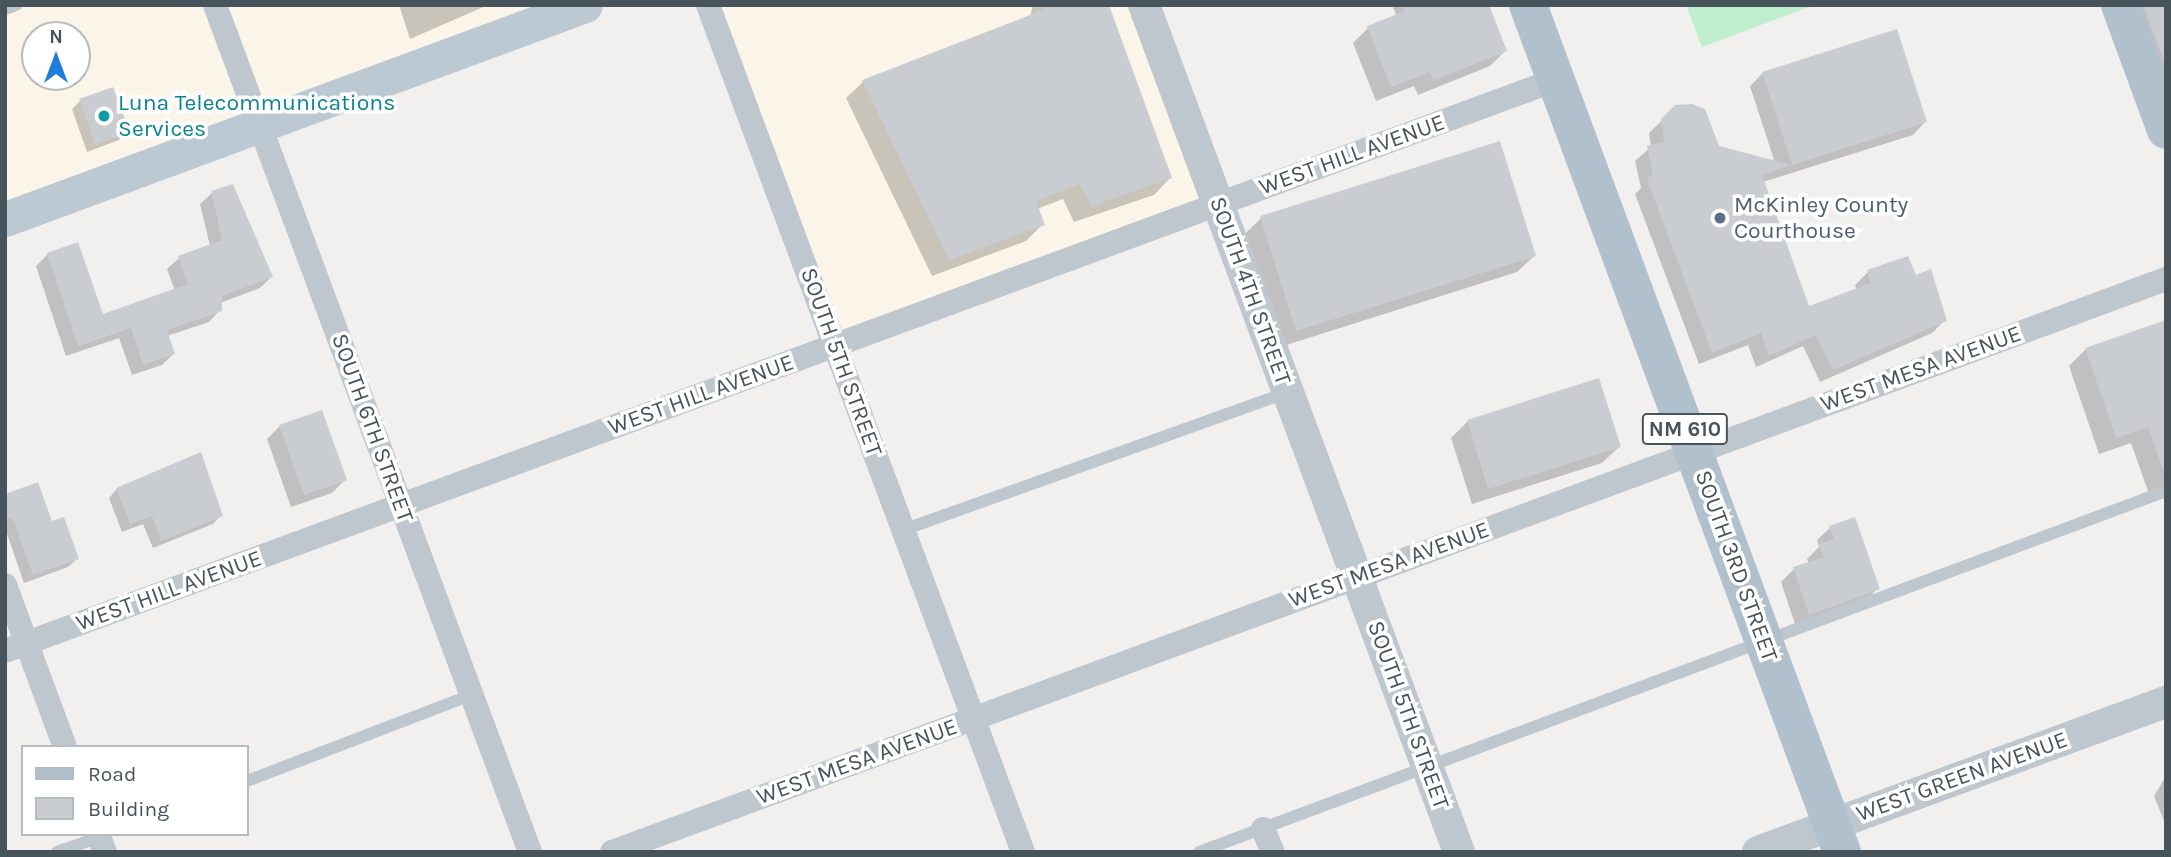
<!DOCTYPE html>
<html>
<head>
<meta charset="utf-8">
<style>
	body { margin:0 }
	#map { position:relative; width:2171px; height:857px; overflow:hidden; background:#f2efef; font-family:Karla,sans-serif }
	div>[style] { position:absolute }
	.commercial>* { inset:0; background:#fbf5e9 }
	.green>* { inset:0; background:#bfeece }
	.shadow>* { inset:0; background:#0003 }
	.building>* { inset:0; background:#c9cdd2 }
	.service>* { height:12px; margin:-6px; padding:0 6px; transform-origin:6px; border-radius:6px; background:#bec7ce }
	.minor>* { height:24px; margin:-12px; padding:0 12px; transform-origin:12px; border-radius:12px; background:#bec7ce }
	.tertiary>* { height:32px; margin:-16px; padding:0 16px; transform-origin:16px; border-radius:16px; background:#bec7ce }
	.secondary>* { height:35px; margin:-17.5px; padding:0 17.5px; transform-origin:17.5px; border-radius:17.5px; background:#bdc9d2 }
	.primary>* { height:38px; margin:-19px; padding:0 19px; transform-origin:19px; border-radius:19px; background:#b0c0cd }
	.dots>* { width:19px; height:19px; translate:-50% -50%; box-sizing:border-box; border:4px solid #fff; border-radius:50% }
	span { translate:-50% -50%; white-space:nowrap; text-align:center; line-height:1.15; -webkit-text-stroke:7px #fff; paint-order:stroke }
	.shield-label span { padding:2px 5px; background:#fff; border:2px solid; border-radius:5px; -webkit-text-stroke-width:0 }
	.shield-label { font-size:21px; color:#48545c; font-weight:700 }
	.culture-label { font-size:23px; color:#0d838f }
	.left { translate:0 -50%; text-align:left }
	.street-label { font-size:23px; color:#48545c }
	.service-label { font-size:23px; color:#4e5e75 }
	.frame { position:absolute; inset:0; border:7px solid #48545c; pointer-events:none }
	.legend { position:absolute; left:21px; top:745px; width:228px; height:91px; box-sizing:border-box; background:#fff; border:2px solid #b6bbbe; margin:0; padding:9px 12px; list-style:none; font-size:21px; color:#48545c }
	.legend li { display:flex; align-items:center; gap:14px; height:35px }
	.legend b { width:35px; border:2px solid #b6bbbe }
	.north { position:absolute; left:21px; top:21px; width:70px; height:70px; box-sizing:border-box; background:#fff; border:2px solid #b6bbbe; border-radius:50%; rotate:0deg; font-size:19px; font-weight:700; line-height:28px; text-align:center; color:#48545c }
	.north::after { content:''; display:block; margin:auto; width:24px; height:32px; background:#1f7edc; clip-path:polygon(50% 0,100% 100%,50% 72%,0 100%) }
</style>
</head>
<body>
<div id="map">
	<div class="commercial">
		<i style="clip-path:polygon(evenodd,5px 5px,585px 5px,5px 219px,5px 5px,35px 35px,77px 35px,77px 77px,35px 77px,35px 35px)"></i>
		<i style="clip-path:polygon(708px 5px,1144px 5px,1218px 204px,835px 346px)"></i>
	</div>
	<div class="green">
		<i style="clip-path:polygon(1686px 5px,1814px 5px,1702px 47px)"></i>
	</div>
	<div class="shadow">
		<i style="clip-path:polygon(399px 5px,488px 5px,410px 39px)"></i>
		<i style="clip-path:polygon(1033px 5px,1107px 5px,1170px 178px,1154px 195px,1074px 222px,1063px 199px,1037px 209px,1043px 224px,1026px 241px,932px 276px,846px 98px,863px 82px,1030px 17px)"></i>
		<i style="clip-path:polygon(1392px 5px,1487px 5px,1505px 51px,1490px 66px,1418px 95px,1414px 86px,1376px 101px,1353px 43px,1368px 28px,1397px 17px)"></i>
		<i style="clip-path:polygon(2118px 5px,2166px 5px,2166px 128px)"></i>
		<i style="clip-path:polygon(1763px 73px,1925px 122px,1913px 135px,1763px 182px,1808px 308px,1857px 290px,1855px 285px,1868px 272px,1916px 277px,1945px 320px,1932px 333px,1820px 382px,1803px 346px,1756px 367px,1748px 345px,1699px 364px,1635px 194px,1641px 188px,1635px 161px,1651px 147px,1649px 133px,1676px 107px,1718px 148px,1775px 163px,1750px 86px)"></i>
		<i style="clip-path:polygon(80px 101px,127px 132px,119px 140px,87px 152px,72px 109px)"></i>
		<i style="clip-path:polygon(212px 193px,271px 277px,260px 288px,220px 303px,220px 310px,209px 322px,167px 336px,173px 354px,162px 365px,132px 375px,119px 338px,66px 356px,36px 266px,48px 254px,102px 316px,175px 291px,167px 269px,179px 258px,210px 246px,200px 204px)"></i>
		<i style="clip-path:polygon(1261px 218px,1534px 256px,1517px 272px,1280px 347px,1244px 235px)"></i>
		<i style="clip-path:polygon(2166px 322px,2166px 488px,2149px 494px,2131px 443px,2099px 454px,2069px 366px,2085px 350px)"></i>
		<i style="clip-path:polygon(1468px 421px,1619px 447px,1602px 463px,1472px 504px,1451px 438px)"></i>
		<i style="clip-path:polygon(280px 426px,345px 480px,332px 493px,291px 507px,267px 439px)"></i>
		<i style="clip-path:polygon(117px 489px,221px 515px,213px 524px,153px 548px,143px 524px,122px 532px,109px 498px)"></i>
		<i style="clip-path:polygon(5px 495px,51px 524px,77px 559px,68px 567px,24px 583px,5px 528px)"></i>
		<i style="clip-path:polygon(1830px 528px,1878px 588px,1865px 601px,1796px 627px,1781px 582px,1794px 569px,1809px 563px,1807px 559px,1819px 547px,1817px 540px)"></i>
		<i style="clip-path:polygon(2166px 776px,2166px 826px,2154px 796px)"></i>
	</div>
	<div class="building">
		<i style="clip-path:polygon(1045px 5px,1109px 5px,1172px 178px,1092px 206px,1080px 184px,1036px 201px,1045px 225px,949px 260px,862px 80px,1043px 10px)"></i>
		<i style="clip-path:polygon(1402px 5px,1489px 5px,1507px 51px,1433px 81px,1430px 72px,1391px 87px,1367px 26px,1405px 11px)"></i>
		<i style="clip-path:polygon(2143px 5px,2166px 5px,2166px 66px)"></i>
		<i style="clip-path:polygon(1897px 29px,1927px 122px,1792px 165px,1762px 72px)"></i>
		<i style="clip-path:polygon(113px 87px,130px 132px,95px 144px,79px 99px)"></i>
		<i style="clip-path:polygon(1692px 104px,1705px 109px,1719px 146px,1791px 165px,1762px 175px,1809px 306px,1871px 283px,1867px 270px,1908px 256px,1916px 275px,1931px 269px,1947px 321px,1833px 370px,1816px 335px,1769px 356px,1761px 333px,1712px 353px,1647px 179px,1653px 173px,1647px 146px,1664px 142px,1661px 119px,1675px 105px)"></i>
		<i style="clip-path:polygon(1500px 141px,1536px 256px,1296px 331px,1260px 216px)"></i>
		<i style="clip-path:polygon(233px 184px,273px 277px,222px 296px,222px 311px,167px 330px,175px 354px,143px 365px,131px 328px,78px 346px,47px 253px,78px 242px,103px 314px,188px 284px,178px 256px,222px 240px,211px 191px)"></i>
		<i style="clip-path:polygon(2166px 320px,2166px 470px,2163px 470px,2148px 427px,2116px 438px,2085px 348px)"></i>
		<i style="clip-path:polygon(1599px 378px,1621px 447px,1488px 489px,1467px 420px)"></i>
		<i style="clip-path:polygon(322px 410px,347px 480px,304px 495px,279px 425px)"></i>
		<i style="clip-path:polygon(201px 452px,223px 516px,161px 541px,152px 516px,130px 524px,116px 488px)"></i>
		<i style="clip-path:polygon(38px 482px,52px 521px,64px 517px,79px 559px,33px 575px,12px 517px,5px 519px,5px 494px)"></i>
		<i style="clip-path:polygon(1855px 517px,1880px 589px,1809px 615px,1793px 567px,1824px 557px,1819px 544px,1834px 539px,1829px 526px)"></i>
	</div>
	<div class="service">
		<i style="left:5px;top:9px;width:12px;rotate:-20deg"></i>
		<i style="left:903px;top:530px;width:409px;rotate:-19.7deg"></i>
		<i style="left:247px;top:781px;width:240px;rotate:-21deg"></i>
		<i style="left:57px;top:852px;width:49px;rotate:-19.2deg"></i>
		<i style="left:1199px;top:852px;width:1032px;rotate:-20.47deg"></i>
	</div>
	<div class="minor">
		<i style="left:215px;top:5px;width:904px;rotate:69.6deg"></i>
		<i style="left:708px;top:5px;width:904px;rotate:69.6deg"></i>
		<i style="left:5px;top:585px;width:173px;rotate:69.7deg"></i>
		<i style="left:5px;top:651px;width:1652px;rotate:-20.22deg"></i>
		<i style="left:1263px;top:829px;width:25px;rotate:67deg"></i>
		<i style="left:98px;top:834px;width:19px;rotate:69deg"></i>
		<i style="left:612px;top:852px;width:1656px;rotate:-20.24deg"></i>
	</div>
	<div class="tertiary">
		<i style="left:1144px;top:5px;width:904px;rotate:69.6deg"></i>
		<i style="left:1758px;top:852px;width:435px;rotate:-20.2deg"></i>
	</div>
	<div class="secondary">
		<i style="left:5px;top:219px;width:618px;rotate:-20.25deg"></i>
	</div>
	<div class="primary">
		<i style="left:1528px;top:5px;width:903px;rotate:69.66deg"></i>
		<i style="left:2120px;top:5px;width:133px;rotate:69.8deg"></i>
	</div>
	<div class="dots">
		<i style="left:104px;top:116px;background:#0f9aa8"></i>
		<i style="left:1720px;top:218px;background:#5c6f8a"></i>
	</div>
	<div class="shield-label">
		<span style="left:1685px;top:429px">NM 610</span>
	</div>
	<div class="culture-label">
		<span class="left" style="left:118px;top:116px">Luna Telecommunications<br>Services</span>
	</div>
	<div class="street-label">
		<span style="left:1352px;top:155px;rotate:-20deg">WEST HILL AVENUE</span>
		<span style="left:1250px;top:291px;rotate:70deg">SOUTH 4TH STREET</span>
		<span style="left:841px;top:362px;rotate:70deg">SOUTH 5TH STREET</span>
		<span style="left:1921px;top:369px;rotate:-20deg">WEST MESA AVENUE</span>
		<span style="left:701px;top:395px;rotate:-20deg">WEST HILL AVENUE</span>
		<span style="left:372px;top:428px;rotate:70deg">SOUTH 6TH STREET</span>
		<span style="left:1389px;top:565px;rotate:-20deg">WEST MESA AVENUE</span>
		<span style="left:1736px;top:566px;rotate:70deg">SOUTH 3RD STREET</span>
		<span style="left:169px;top:591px;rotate:-20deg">WEST HILL AVENUE</span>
		<span style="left:1408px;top:715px;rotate:70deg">SOUTH 5TH STREET</span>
		<span style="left:857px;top:762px;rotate:-20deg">WEST MESA AVENUE</span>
		<span style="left:1962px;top:777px;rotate:-20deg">WEST GREEN AVENUE</span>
	</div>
	<div class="service-label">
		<span class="left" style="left:1734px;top:218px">McKinley County<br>Courthouse</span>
	</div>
	<div class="frame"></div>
	<ul class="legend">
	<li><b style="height:9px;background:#b0c0cd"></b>Road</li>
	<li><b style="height:19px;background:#c9cdd2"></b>Building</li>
	</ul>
	<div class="north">N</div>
</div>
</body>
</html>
